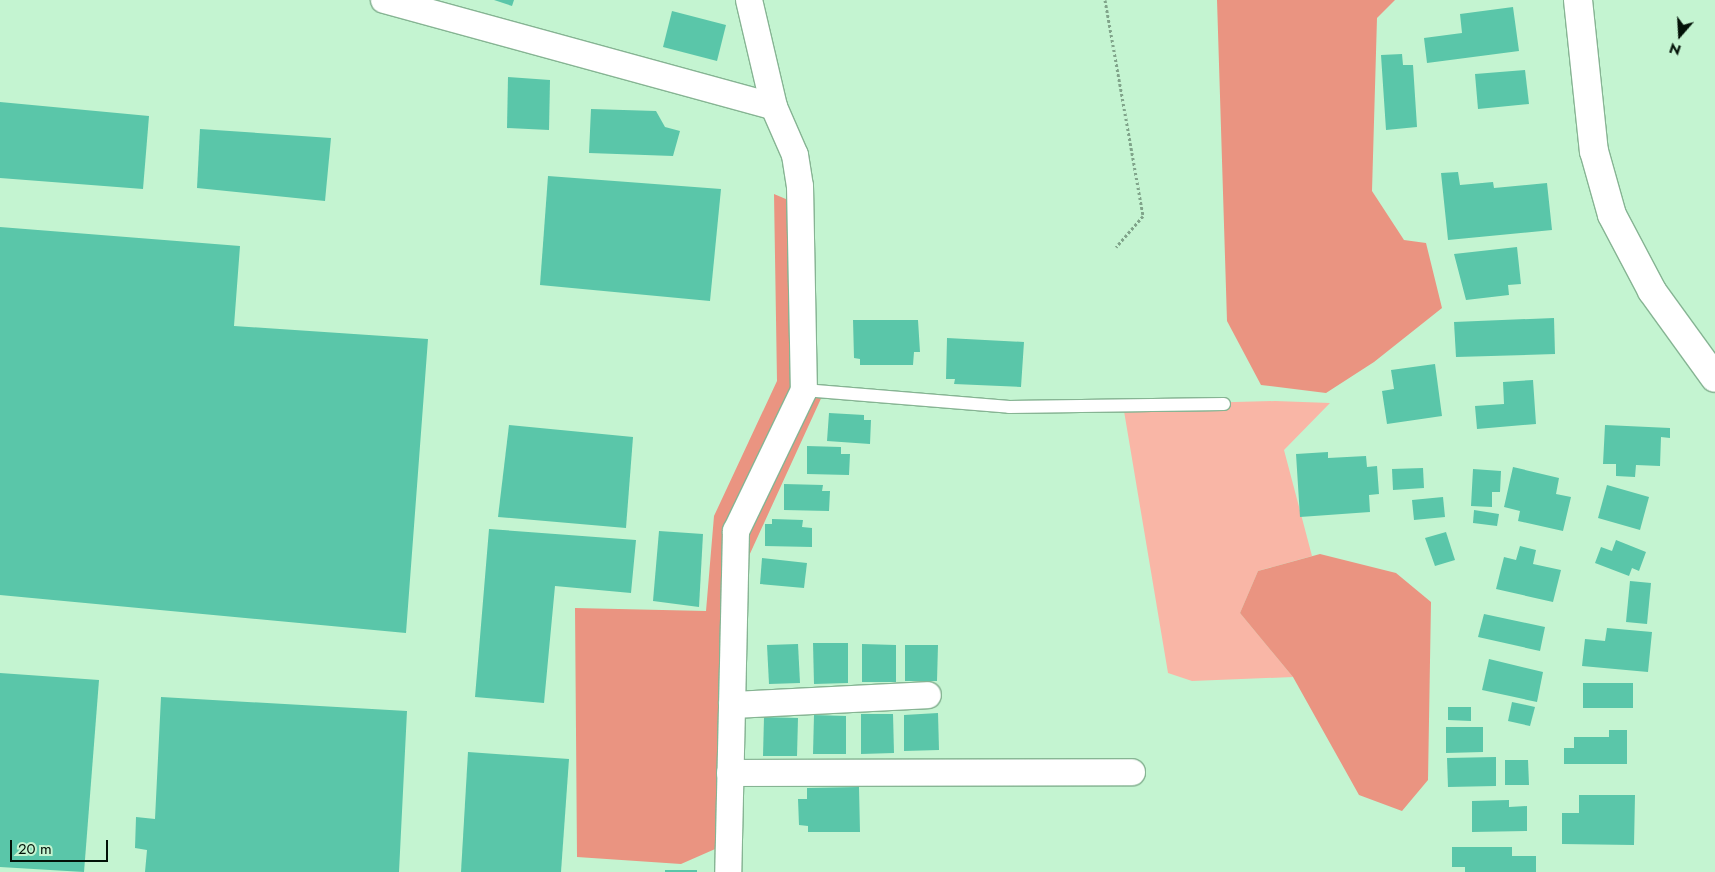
<!DOCTYPE html>
<html>
<head>
<meta charset="utf-8">
<style>
	body { margin:0 }
	#map { position:relative; width:1715px; height:872px; overflow:hidden; background:#c4f4d1; font-family:Jost,sans-serif }
	div>[style] { position:absolute }
	.green>* { inset:0; background:#f9b6a6 }
	.forest>* { inset:0; background:#ea9481 }
	.building>* { inset:0; background:#5ac6a9 }
	.path>* { height:3px; margin-top:-1.5px; transform-origin:0; background:repeating-linear-gradient(90deg,#80a48a 0 2.5px,transparent 0 5px) }
	.roads { filter:drop-shadow(1px 0 #86b493) drop-shadow(-1px 0 #86b493) drop-shadow(0 1px #86b493) drop-shadow(0 -1px #86b493) }
	.service>* { height:12px; margin:-6px; padding:0 6px; transform-origin:6px; border-radius:6px; background:#fff }
	.minor>* { height:26px; margin:-13px; padding:0 13px; transform-origin:13px; border-radius:13px; background:#fff }
	.tertiary>* { height:28px; margin:-14px; padding:0 14px; transform-origin:14px; border-radius:14px; background:#fff }
	span { translate:-50% -50%; white-space:nowrap; text-align:center; line-height:1.15; -webkit-text-stroke:4px #c4f4d1; paint-order:stroke }
	.north { position:absolute; left:1655px; top:10px; width:50px; height:50px; -webkit-text-stroke:4px #c4f4d1; paint-order:stroke; rotate:199deg; font-size:14px; font-weight:700; line-height:20px; text-align:center; color:#021107 }
	.north::after { content:''; display:block; margin:auto; width:18px; height:22px; background:#021107; clip-path:polygon(50% 0,100% 100%,50% 72%,0 100%) }
	.scale { position:absolute; left:10px; top:840px; width:98px; height:22px; box-sizing:border-box; border:2px solid #021107; border-top:0; padding-left:6px; font-size:15px; line-height:18px; white-space:nowrap; color:#021107; -webkit-text-stroke:4px #c4f4d1; paint-order:stroke }
</style>
</head>
<body>
<div id="map">
	<div class="green">
		<i style="clip-path:polygon(1275px 401px,1330px 403px,1284px 450px,1312px 556px,1258px 571px,1240px 613px,1293px 677px,1192px 681px,1168px 673px,1123px 405px)"></i>
	</div>
	<div class="forest">
		<i style="clip-path:polygon(1217px 0,1395px 0,1377px 18px,1372px 191px,1404px 240px,1426px 243px,1442px 308px,1374px 362px,1326px 393px,1261px 385px,1227px 321px)"></i>
		<i style="clip-path:polygon(774px 194px,800px 205px,804px 390px,824px 392px,748px 558px,722px 846px,681px 864px,577px 857px,575px 608px,706px 611px,714px 516px,777px 381px)"></i>
		<i style="clip-path:polygon(1320px 554px,1396px 573px,1431px 602px,1428px 780px,1402px 811px,1359px 795px,1293px 677px,1240px 613px,1258px 571px)"></i>
	</div>
	<div class="building">
		<i style="clip-path:polygon(494px 0,514px 0,512px 6px)"></i>
		<i style="clip-path:polygon(1513px 7px,1519px 51px,1427px 63px,1424px 38px,1462px 33px,1460px 14px)"></i>
		<i style="clip-path:polygon(672px 11px,726px 25px,717px 61px,663px 47px)"></i>
		<i style="clip-path:polygon(1402px 54px,1403px 65px,1413px 65px,1417px 127px,1386px 130px,1381px 55px)"></i>
		<i style="clip-path:polygon(1525px 70px,1529px 104px,1478px 109px,1475px 74px)"></i>
		<i style="clip-path:polygon(508px 77px,550px 80px,549px 130px,507px 128px)"></i>
		<i style="clip-path:polygon(0 102px,149px 116px,143px 189px,0 178px)"></i>
		<i style="clip-path:polygon(591px 109px,656px 111px,665px 127px,680px 131px,673px 156px,589px 153px)"></i>
		<i style="clip-path:polygon(200px 129px,331px 138px,325px 201px,197px 188px)"></i>
		<i style="clip-path:polygon(1458px 172px,1460px 185px,1493px 182px,1494px 188px,1547px 183px,1552px 230px,1448px 240px,1441px 173px)"></i>
		<i style="clip-path:polygon(548px 176px,721px 189px,710px 301px,540px 285px)"></i>
		<i style="clip-path:polygon(0 227px,240px 246px,234px 326px,428px 339px,406px 633px,0 595px)"></i>
		<i style="clip-path:polygon(1517px 247px,1521px 284px,1508px 285px,1509px 295px,1466px 300px,1454px 254px)"></i>
		<i style="clip-path:polygon(1554px 318px,1555px 354px,1456px 357px,1454px 322px)"></i>
		<i style="clip-path:polygon(853px 320px,918px 320px,920px 352px,914px 352px,913px 365px,860px 365px,860px 359px,854px 358px)"></i>
		<i style="clip-path:polygon(947px 338px,1024px 342px,1021px 387px,954px 384px,955px 379px,946px 379px)"></i>
		<i style="clip-path:polygon(1435px 364px,1442px 416px,1387px 424px,1382px 391px,1394px 389px,1391px 370px)"></i>
		<i style="clip-path:polygon(1533px 380px,1536px 424px,1477px 429px,1475px 406px,1504px 404px,1503px 382px)"></i>
		<i style="clip-path:polygon(829px 413px,864px 415px,864px 420px,871px 420px,870px 444px,827px 441px)"></i>
		<i style="clip-path:polygon(509px 425px,633px 437px,626px 528px,498px 517px)"></i>
		<i style="clip-path:polygon(1605px 425px,1670px 428px,1670px 438px,1661px 437px,1660px 466px,1636px 465px,1635px 477px,1616px 476px,1616px 464px,1603px 464px)"></i>
		<i style="clip-path:polygon(807px 446px,841px 447px,841px 454px,850px 454px,849px 475px,807px 474px)"></i>
		<i style="clip-path:polygon(1328px 452px,1328px 458px,1366px 456px,1367px 467px,1377px 466px,1379px 494px,1369px 495px,1370px 512px,1300px 517px,1296px 454px)"></i>
		<i style="clip-path:polygon(1513px 467px,1559px 478px,1556px 494px,1571px 497px,1563px 531px,1518px 521px,1520px 511px,1504px 507px)"></i>
		<i style="clip-path:polygon(1423px 468px,1424px 488px,1393px 490px,1392px 469px)"></i>
		<i style="clip-path:polygon(1473px 469px,1501px 471px,1500px 492px,1492px 492px,1492px 507px,1471px 506px)"></i>
		<i style="clip-path:polygon(784px 484px,823px 485px,822px 491px,830px 491px,829px 511px,784px 510px)"></i>
		<i style="clip-path:polygon(1607px 485px,1649px 497px,1640px 530px,1598px 518px)"></i>
		<i style="clip-path:polygon(1443px 497px,1445px 517px,1414px 520px,1412px 500px)"></i>
		<i style="clip-path:polygon(1474px 510px,1499px 514px,1497px 526px,1473px 523px)"></i>
		<i style="clip-path:polygon(772px 519px,803px 520px,802px 527px,812px 528px,812px 547px,765px 546px,765px 524px,772px 524px)"></i>
		<i style="clip-path:polygon(489px 529px,636px 540px,631px 593px,555px 586px,544px 703px,475px 697px)"></i>
		<i style="clip-path:polygon(659px 531px,703px 534px,699px 607px,653px 601px)"></i>
		<i style="clip-path:polygon(1446px 532px,1455px 560px,1435px 566px,1425px 538px)"></i>
		<i style="clip-path:polygon(1616px 540px,1646px 552px,1639px 571px,1632px 568px,1629px 576px,1595px 563px,1601px 547px,1612px 551px)"></i>
		<i style="clip-path:polygon(1520px 546px,1536px 550px,1533px 564px,1561px 570px,1553px 602px,1496px 589px,1504px 557px,1516px 560px)"></i>
		<i style="clip-path:polygon(762px 558px,807px 563px,804px 588px,760px 584px)"></i>
		<i style="clip-path:polygon(1630px 581px,1651px 583px,1647px 624px,1626px 622px)"></i>
		<i style="clip-path:polygon(1484px 614px,1545px 627px,1540px 651px,1478px 637px)"></i>
		<i style="clip-path:polygon(1607px 628px,1652px 632px,1648px 672px,1582px 666px,1585px 639px,1605px 641px)"></i>
		<i style="clip-path:polygon(813px 643px,848px 643px,848px 683px,814px 684px)"></i>
		<i style="clip-path:polygon(798px 644px,800px 683px,769px 684px,767px 645px)"></i>
		<i style="clip-path:polygon(862px 644px,896px 645px,896px 682px,862px 682px)"></i>
		<i style="clip-path:polygon(905px 645px,938px 645px,937px 681px,905px 681px)"></i>
		<i style="clip-path:polygon(1489px 659px,1543px 672px,1537px 702px,1482px 690px)"></i>
		<i style="clip-path:polygon(0 673px,99px 680px,84px 872px,0 867px)"></i>
		<i style="clip-path:polygon(1583px 683px,1633px 683px,1633px 708px,1583px 708px)"></i>
		<i style="clip-path:polygon(161px 697px,407px 711px,399px 872px,145px 872px,147px 850px,135px 848px,136px 817px,155px 819px)"></i>
		<i style="clip-path:polygon(1512px 702px,1535px 707px,1530px 726px,1508px 721px)"></i>
		<i style="clip-path:polygon(1448px 707px,1471px 707px,1471px 721px,1448px 720px)"></i>
		<i style="clip-path:polygon(938px 713px,939px 750px,904px 751px,904px 715px)"></i>
		<i style="clip-path:polygon(861px 714px,893px 714px,894px 753px,861px 754px)"></i>
		<i style="clip-path:polygon(814px 715px,846px 716px,846px 754px,813px 754px)"></i>
		<i style="clip-path:polygon(764px 717px,798px 718px,797px 756px,763px 756px)"></i>
		<i style="clip-path:polygon(1446px 727px,1483px 727px,1483px 752px,1446px 753px)"></i>
		<i style="clip-path:polygon(1609px 730px,1627px 730px,1627px 764px,1564px 764px,1564px 748px,1574px 748px,1574px 737px,1609px 737px)"></i>
		<i style="clip-path:polygon(468px 752px,569px 759px,561px 872px,461px 872px)"></i>
		<i style="clip-path:polygon(1496px 757px,1496px 786px,1448px 787px,1447px 758px)"></i>
		<i style="clip-path:polygon(1505px 760px,1528px 760px,1529px 785px,1505px 785px)"></i>
		<i style="clip-path:polygon(859px 787px,860px 832px,808px 832px,808px 826px,799px 825px,798px 799px,807px 799px,807px 788px)"></i>
		<i style="clip-path:polygon(1579px 795px,1635px 795px,1634px 845px,1562px 844px,1562px 813px,1579px 813px)"></i>
		<i style="clip-path:polygon(1509px 800px,1509px 807px,1527px 806px,1527px 831px,1472px 832px,1472px 801px)"></i>
		<i style="clip-path:polygon(1452px 847px,1512px 847px,1512px 856px,1536px 856px,1536px 872px,1465px 872px,1465px 867px,1452px 867px)"></i>
		<i style="clip-path:polygon(665px 870px,697px 870px,697px 872px,665px 872px)"></i>
	</div>
	<div class="path">
		<i style="left:1105px;top:0;width:219px;rotate:80deg"></i>
		<i style="left:1143px;top:216px;width:41px;rotate:131.1deg"></i>
	</div>
	<div class="roads">
		<div class="service">
			<i style="left:804px;top:390px;width:206px;rotate:4.7deg"></i>
			<i style="left:1009px;top:407px;width:215px;rotate:-0.8deg"></i>
		</div>
		<div class="minor">
			<i style="left:384px;top:0;width:404px;rotate:15.3deg"></i>
			<i style="left:774px;top:107px;width:52px;rotate:66.4deg"></i>
			<i style="left:795px;top:155px;width:31px;rotate:81deg"></i>
			<i style="left:800px;top:186px;width:204px;rotate:88.9deg"></i>
			<i style="left:804px;top:390px;width:157px;rotate:115.7deg"></i>
			<i style="left:736px;top:531px;width:341px;rotate:91.3deg"></i>
			<i style="left:749px;top:0;width:110px;rotate:76.8deg"></i>
			<i style="left:732px;top:705px;width:196px;rotate:-2.9deg"></i>
			<i style="left:730px;top:773px;width:402px;rotate:-0.1deg"></i>
		</div>
		<div class="tertiary">
			<i style="left:1578px;top:0;width:152px;rotate:84deg"></i>
			<i style="left:1594px;top:151px;width:66px;rotate:74.3deg"></i>
			<i style="left:1612px;top:215px;width:86px;rotate:62.2deg"></i>
			<i style="left:1652px;top:291px;width:107px;rotate:54.1deg"></i>
		</div>
	</div>
	<div class="north">N</div>
	<div class="scale">20 m</div>
</div>
</body>
</html>
